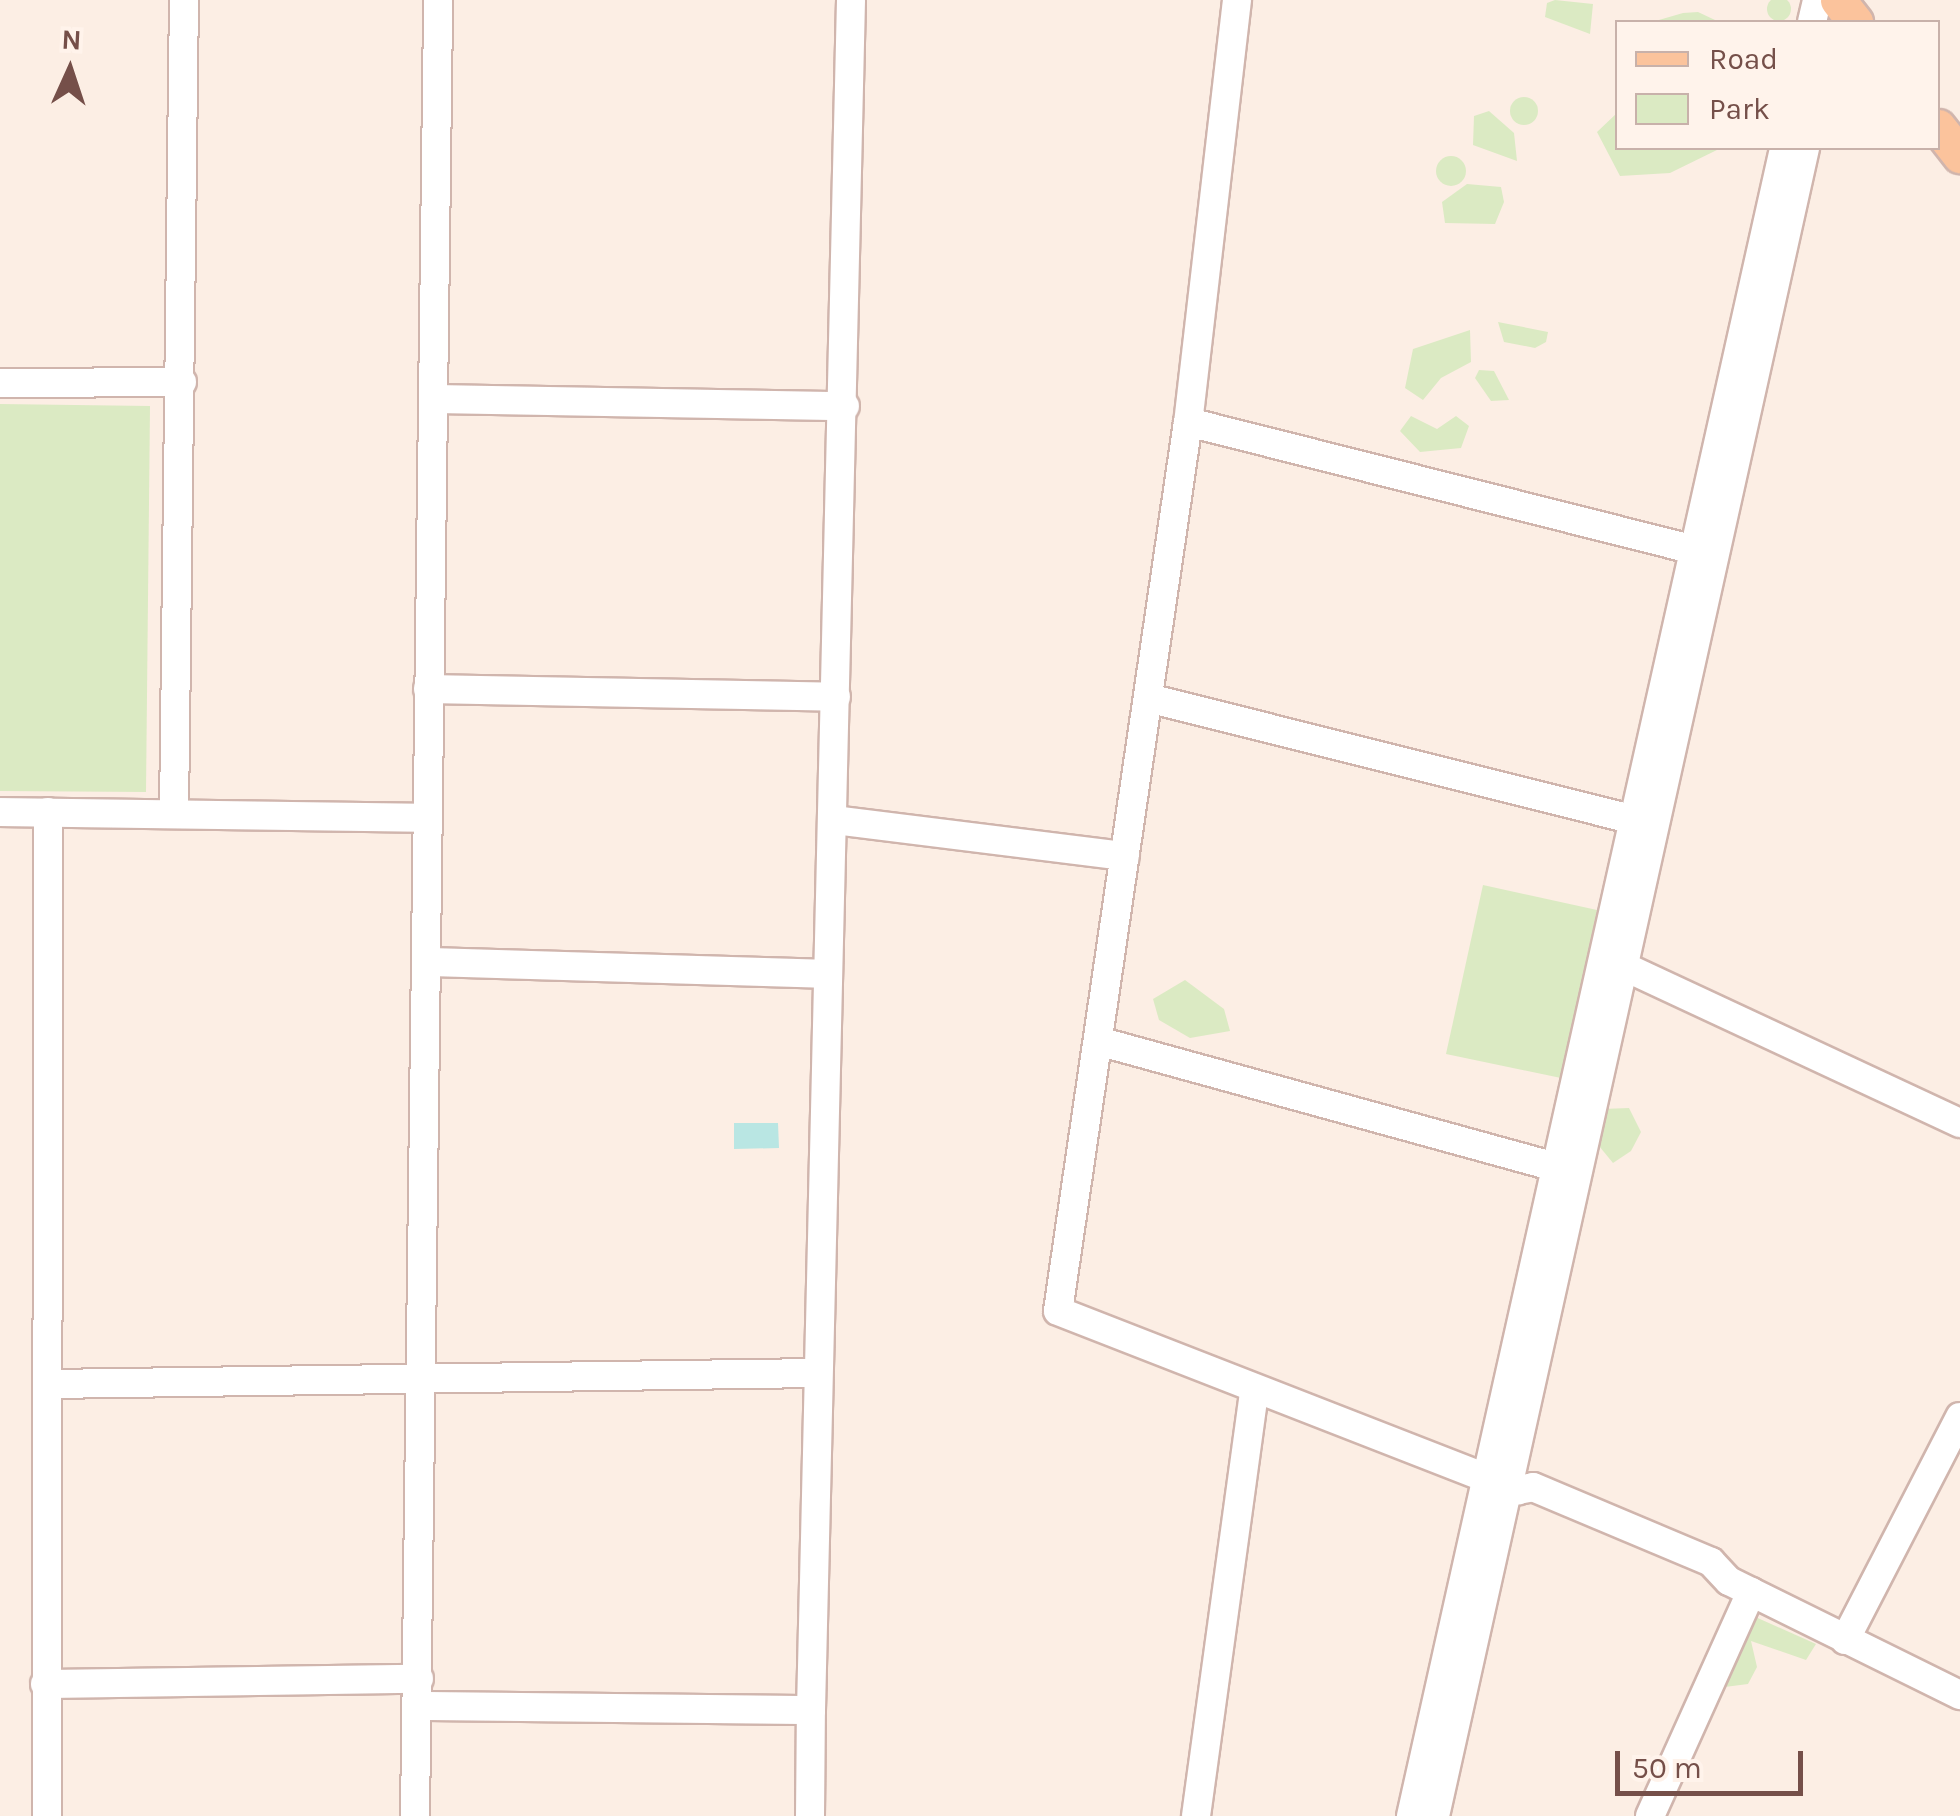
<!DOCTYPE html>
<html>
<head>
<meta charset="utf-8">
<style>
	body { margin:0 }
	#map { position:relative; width:1960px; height:1816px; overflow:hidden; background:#fceee4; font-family:Karla,sans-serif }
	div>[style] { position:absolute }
	.green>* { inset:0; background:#dbeac3 }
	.round { border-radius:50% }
	.water>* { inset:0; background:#b9e6e3 }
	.roads { filter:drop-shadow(2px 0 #d0b5ad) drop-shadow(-2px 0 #d0b5ad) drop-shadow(0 2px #d0b5ad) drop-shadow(0 -2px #d0b5ad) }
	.minor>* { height:28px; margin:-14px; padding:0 14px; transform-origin:14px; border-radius:14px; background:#fff }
	.major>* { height:35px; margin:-17.5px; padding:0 17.5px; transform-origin:17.5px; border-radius:17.5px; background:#fbc39c }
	span { translate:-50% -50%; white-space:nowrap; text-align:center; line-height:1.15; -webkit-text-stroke:8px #fff3eb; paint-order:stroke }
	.legend { position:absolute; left:1615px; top:20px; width:325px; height:130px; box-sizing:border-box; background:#fff3eb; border:2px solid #c8b1aa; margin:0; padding:12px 18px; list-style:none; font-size:30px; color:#754f49 }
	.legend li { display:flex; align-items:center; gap:20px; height:50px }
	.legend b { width:50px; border:2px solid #c8b1aa }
	.north { position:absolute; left:20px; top:20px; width:100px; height:100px; -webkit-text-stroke:8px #fff3eb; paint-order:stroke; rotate:3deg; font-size:28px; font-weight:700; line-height:40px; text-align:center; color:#754f49 }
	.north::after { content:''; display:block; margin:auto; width:35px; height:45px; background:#754f49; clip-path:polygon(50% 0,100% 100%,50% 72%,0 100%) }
	.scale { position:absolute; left:1615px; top:1751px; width:188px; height:45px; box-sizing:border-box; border:5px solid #754f49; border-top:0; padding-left:12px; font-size:30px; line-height:35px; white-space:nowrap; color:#754f49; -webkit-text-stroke:8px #fff3eb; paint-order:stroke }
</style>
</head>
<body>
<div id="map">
	<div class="green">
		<i class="round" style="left:1767px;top:-3px;width:24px;height:24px"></i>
		<i style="clip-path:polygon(1555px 0,1593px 4px,1590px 34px,1545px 17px,1547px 3px)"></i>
		<i style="clip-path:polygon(1698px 12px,1715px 20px,1652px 22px,1683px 13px)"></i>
		<i class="round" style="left:1510px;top:97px;width:28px;height:28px"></i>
		<i style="clip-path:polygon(1489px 111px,1514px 133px,1517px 161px,1473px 145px,1474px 116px)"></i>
		<i style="clip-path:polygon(1617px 113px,1618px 148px,1721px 148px,1670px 173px,1620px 176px,1597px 132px)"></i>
		<i class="round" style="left:1436px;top:156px;width:30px;height:30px"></i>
		<i style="clip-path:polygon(1467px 184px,1501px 187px,1504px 202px,1495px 224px,1445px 223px,1442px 202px)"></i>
		<i style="clip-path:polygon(1498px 322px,1548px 332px,1546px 342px,1535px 348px,1504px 342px)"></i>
		<i style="clip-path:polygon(1470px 330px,1471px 362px,1441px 378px,1423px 400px,1405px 388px,1413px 349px)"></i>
		<i style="clip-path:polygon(1479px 370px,1494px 371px,1509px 400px,1491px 401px,1475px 378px)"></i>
		<i style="clip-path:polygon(0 404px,150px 406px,146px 792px,0 791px)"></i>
		<i style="clip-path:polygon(1411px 416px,1437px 429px,1456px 416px,1469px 426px,1461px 448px,1420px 452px,1400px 431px)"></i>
		<i style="clip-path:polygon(1483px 885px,1597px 910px,1561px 1078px,1446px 1054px)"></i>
		<i style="clip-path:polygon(1185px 980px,1224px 1009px,1230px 1031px,1190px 1038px,1159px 1020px,1153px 999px)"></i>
		<i style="clip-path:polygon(1629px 1108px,1641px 1132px,1631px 1151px,1613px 1163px,1590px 1135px,1602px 1109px)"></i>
		<i style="clip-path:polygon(1751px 1615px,1816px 1644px,1806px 1660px,1751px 1641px,1757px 1667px,1748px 1684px,1717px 1688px)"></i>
	</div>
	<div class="water">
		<i style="clip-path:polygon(734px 1123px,778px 1123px,779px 1148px,734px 1149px)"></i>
	</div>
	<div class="roads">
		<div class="minor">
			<i style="left:1237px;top:0;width:425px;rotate:96.6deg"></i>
			<i style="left:1188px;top:422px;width:898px;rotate:98.32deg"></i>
			<i style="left:1058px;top:1311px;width:494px;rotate:21.3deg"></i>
			<i style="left:1518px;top:1490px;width:15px;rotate:-11deg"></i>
			<i style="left:1533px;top:1487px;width:193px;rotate:22.8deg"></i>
			<i style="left:1711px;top:1562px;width:26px;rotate:47deg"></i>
			<i style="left:1729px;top:1581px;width:258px;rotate:26.3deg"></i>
			<i style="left:1812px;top:22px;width:23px;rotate:-77deg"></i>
			<i style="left:0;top:383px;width:182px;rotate:-0.3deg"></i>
			<i style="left:435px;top:399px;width:410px;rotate:1deg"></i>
			<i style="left:1188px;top:422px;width:539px;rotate:14.17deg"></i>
			<i style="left:428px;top:689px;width:408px;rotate:1.1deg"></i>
			<i style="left:1148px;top:698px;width:519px;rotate:14.06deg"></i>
			<i style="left:0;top:812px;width:424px;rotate:0.8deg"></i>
			<i style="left:174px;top:814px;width:814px;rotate:-89.3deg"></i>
			<i style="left:835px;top:820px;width:292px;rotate:7.1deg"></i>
			<i style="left:1608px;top:959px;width:388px;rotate:25deg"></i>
			<i style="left:428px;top:962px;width:397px;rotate:1.7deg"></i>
			<i style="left:1098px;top:1041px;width:493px;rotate:15.4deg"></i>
			<i style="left:49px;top:1384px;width:767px;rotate:-0.82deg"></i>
			<i style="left:1845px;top:1640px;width:251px;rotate:-62.7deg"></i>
			<i style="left:45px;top:1684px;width:374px;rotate:-0.8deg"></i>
			<i style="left:418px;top:1706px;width:393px;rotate:0.6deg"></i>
			<i style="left:811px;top:1710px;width:1710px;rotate:-88.66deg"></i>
			<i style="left:47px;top:1816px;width:1004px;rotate:-89.94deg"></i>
			<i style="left:415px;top:1816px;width:1816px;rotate:-89.27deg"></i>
			<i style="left:810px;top:1816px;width:106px;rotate:-89.5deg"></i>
			<i style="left:1196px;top:1816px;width:429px;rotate:-82.2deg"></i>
			<i style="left:1411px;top:1816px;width:1709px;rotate:-77.39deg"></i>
			<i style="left:1435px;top:1816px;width:1709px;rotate:-77.49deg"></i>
			<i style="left:1650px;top:1816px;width:246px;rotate:-65.7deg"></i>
		</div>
		<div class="major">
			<i style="left:1838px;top:0;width:28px;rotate:52deg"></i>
			<i style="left:1938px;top:127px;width:36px;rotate:52deg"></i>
		</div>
	</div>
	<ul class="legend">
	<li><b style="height:12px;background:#fbc39c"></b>Road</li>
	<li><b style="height:28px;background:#dbeac3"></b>Park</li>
	</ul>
	<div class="north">N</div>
	<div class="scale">50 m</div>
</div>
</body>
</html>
